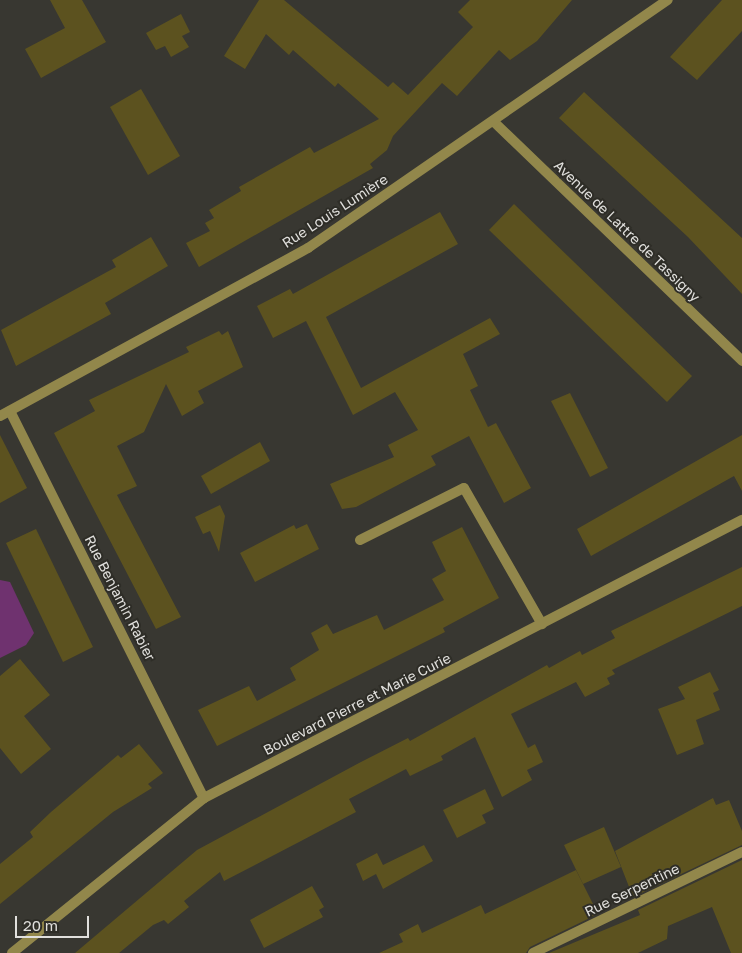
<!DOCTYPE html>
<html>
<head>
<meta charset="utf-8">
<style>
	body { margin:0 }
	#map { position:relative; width:742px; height:953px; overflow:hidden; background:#383731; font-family:"Golos Text",sans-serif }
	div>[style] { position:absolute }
	.green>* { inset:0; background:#6f326f }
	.building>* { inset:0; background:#5c521f }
	.minor>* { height:10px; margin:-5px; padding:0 5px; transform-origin:5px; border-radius:5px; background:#92874b }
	span { translate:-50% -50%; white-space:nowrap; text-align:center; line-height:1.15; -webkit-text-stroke:4px #2e2d27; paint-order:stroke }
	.street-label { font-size:14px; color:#e1e0dd }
	.scale { position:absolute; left:15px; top:916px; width:74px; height:22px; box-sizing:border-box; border:2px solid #e1e0dd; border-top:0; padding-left:6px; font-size:15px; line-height:18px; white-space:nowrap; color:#e1e0dd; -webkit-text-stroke:4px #2e2d27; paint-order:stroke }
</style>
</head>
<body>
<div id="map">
	<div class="green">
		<i style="clip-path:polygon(0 580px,10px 582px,34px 633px,26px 645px,0 658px)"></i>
	</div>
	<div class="building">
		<i style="clip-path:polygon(50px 0,82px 0,106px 42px,41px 78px,25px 49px,65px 28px)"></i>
		<i style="clip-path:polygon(259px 0,284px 0,388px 87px,393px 82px,408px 95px,473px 27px,458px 12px,470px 0,572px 0,537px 41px,510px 60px,499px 50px,457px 96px,442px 83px,393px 136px,387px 150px,370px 164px,373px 168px,199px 267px,186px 243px,210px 231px,205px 223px,214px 218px,209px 210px,241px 191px,239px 187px,310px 147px,314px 153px,379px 119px,338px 83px,335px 87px,293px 50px,289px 55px,266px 34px,245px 69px,224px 56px)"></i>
		<i style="clip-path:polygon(722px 0,742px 0,742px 31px,697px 80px,670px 57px)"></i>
		<i style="clip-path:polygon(181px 14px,190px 32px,182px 36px,189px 47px,171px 57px,165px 46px,156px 50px,146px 33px)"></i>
		<i style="clip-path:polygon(141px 89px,180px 156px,148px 175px,110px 107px)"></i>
		<i style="clip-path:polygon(584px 92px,742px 238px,742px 294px,688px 237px,559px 118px)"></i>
		<i style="clip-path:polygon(514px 204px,692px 376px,667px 402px,489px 230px)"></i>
		<i style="clip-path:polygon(440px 212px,458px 244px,326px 317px,361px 388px,490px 318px,500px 334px,463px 354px,478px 386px,470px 390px,488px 427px,496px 423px,531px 488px,504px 503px,469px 436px,431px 456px,436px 465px,356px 507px,342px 509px,330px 484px,394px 457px,388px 445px,418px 430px,395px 392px,353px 415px,306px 321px,273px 338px,257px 306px,290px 289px,293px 294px)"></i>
		<i style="clip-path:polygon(151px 237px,168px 266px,105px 303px,111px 314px,16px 366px,1px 330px,116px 267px,112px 260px)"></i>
		<i style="clip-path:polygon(219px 331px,222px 335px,228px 331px,243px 367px,198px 391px,204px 403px,182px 416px,166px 384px,144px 432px,117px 446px,137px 486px,117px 495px,181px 617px,156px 629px,54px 433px,95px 411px,89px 400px,189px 352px,186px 347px)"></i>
		<i style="clip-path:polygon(570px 393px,608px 468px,590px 477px,551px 401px)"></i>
		<i style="clip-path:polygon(0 435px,27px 488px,0 503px)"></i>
		<i style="clip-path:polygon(742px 435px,742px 491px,734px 476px,591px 556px,577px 529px)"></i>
		<i style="clip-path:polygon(260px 442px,270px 461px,211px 494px,201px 476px)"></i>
		<i style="clip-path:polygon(220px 505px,225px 516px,219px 552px,210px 531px,203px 534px,195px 517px)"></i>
		<i style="clip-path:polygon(307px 524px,319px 549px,255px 582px,240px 553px,294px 525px,296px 529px)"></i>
		<i style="clip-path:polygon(462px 527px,499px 598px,443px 628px,445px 632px,217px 746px,198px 710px,249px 686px,257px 701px,296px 680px,290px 668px,319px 650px,311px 633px,327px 624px,333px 634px,377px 615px,384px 630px,444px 600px,432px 579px,446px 571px,432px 542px)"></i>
		<i style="clip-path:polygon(36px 529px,93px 647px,63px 662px,6px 543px)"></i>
		<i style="clip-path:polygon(742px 567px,742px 606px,612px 670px,615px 674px,607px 678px,610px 684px,585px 697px,576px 682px,511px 714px,528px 748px,535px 744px,543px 762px,527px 770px,532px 780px,502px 797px,475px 737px,441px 756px,443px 760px,410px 776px,406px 769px,349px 799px,356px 812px,301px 841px,224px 881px,220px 872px,184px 901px,189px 907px,168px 924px,164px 920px,153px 925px,119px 953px,75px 953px,197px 850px,359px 763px,408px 738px,410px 741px,547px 665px,549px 668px,580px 651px,582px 655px,615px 638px,611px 631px)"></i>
		<i style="clip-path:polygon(20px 659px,50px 695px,24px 716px,51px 749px,21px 774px,0 748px,0 676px)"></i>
		<i style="clip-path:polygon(710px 672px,719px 690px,713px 693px,720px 710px,696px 720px,704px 744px,677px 755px,658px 709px,685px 699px,678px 687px)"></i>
		<i style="clip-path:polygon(139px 744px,163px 773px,148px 784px,152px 788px,113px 812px,0 904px,0 864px,33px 837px,30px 832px,51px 812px,118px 755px,121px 758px)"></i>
		<i style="clip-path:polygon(485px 789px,494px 809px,482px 815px,486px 823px,457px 838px,443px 810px)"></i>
		<i style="clip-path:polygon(713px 798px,716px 805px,729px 800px,742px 831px,742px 845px,633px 897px,615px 851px)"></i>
		<i style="clip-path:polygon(604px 827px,621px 867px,583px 884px,564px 845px)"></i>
		<i style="clip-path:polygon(424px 845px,433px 861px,383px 889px,376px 874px,363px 881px,356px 864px,377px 853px,383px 865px)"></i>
		<i style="clip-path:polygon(742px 860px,742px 953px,731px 953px,712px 907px,668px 926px,667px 939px,638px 953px,549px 953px,640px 915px,638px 910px)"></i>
		<i style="clip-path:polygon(576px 870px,598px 914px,530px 947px,526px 953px,379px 953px,403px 942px,399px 934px,418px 924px,422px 933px,481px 905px,485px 914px)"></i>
		<i style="clip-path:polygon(312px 886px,324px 907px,319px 910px,323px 917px,264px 948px,250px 920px)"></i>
	</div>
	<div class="minor">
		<i style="left:493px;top:121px;width:346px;rotate:43.9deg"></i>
		<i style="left:10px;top:411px;width:433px;rotate:63.4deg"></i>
		<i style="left:0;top:416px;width:351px;rotate:-28.6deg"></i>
		<i style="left:308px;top:248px;width:437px;rotate:-34.6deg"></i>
		<i style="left:360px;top:540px;width:116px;rotate:-26.6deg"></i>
		<i style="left:464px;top:488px;width:157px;rotate:60.2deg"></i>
		<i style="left:12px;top:953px;width:247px;rotate:-38.9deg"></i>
		<i style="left:204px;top:798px;width:606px;rotate:-27.33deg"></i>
		<i style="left:533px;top:953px;width:232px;rotate:-25.8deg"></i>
	</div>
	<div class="street-label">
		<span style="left:335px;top:211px;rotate:-33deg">Rue Louis Lumière</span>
		<span style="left:627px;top:231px;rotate:44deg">Avenue de Lattre de Tassigny</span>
		<span style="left:120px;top:598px;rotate:63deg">Rue Benjamin Rabier</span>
		<span style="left:357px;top:704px;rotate:-27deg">Boulevard Pierre et Marie Curie</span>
		<span style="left:632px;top:890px;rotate:-26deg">Rue Serpentine</span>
	</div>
	<div class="scale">20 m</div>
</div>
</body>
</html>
